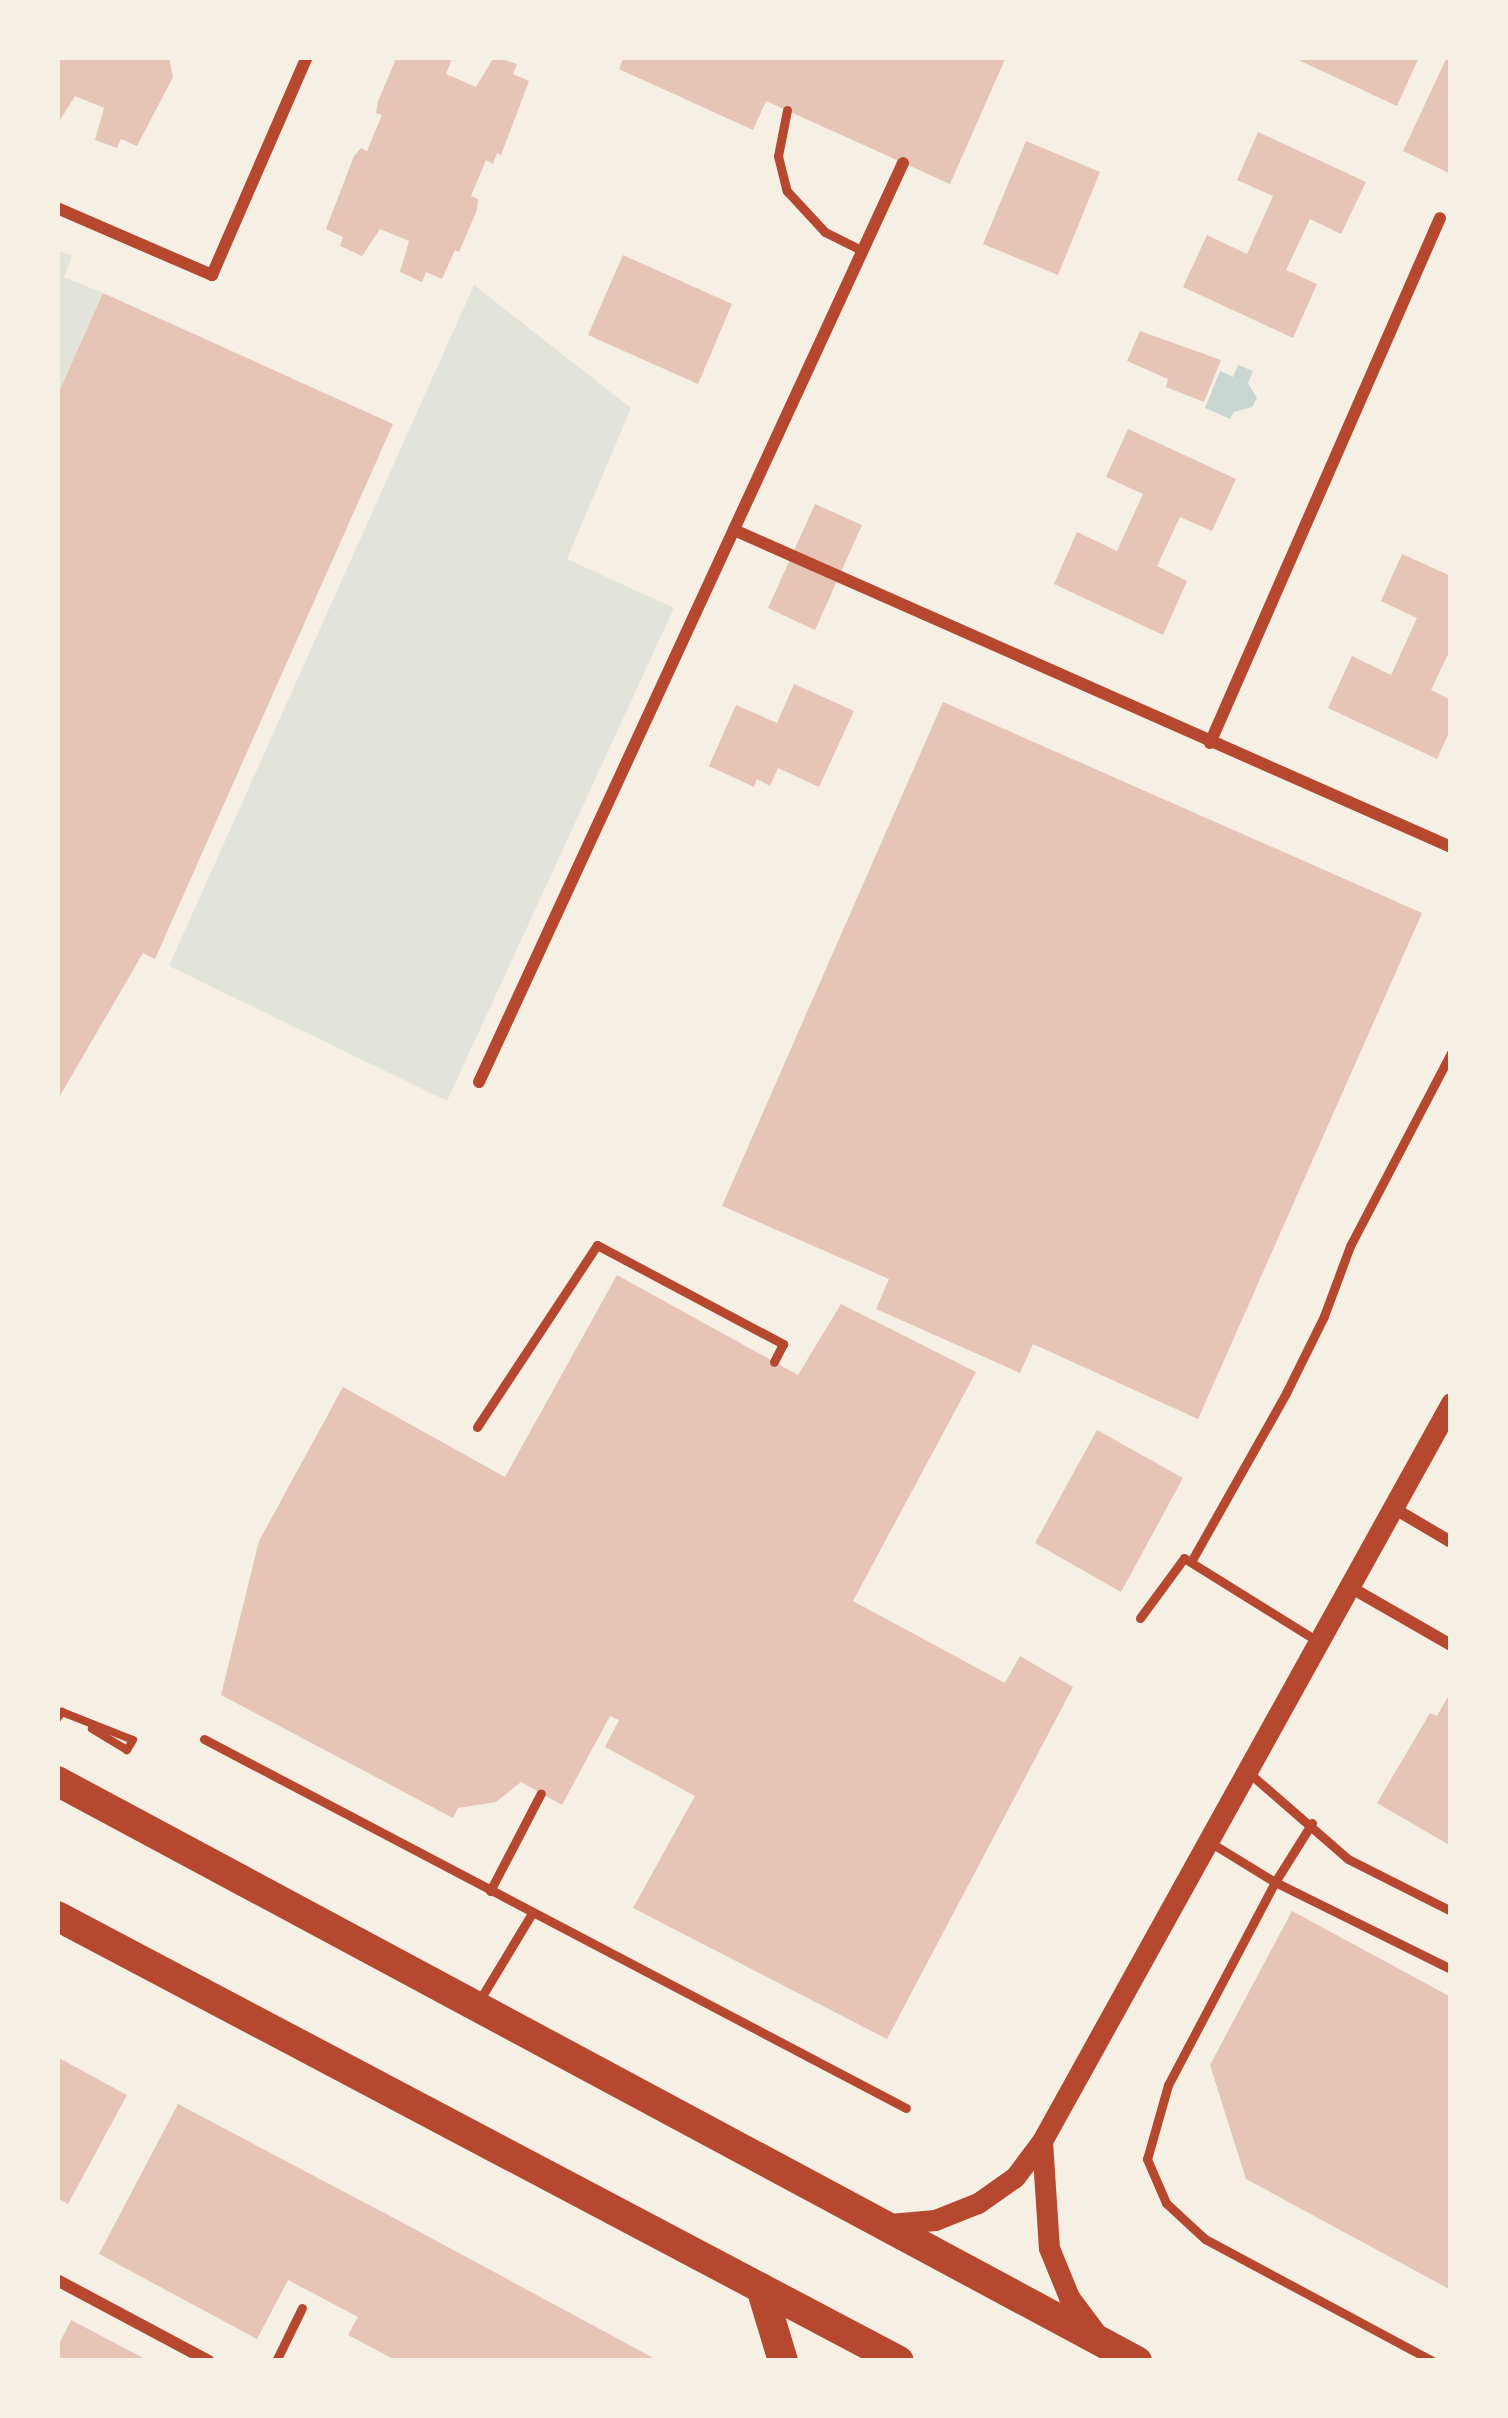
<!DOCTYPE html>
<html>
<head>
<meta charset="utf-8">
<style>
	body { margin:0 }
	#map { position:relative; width:1508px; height:2418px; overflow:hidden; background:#f6efe4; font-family:"Sofia Sans Condensed",sans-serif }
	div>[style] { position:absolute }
	.green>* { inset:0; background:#e2e4dc }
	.water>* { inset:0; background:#c9d6d2 }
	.building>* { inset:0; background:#e6c5b7 }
	.path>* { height:8px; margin:-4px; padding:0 4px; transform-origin:4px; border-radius:4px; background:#b5482f }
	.service>* { height:9px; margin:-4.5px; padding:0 4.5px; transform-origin:4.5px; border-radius:4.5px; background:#b5482f }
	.minor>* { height:12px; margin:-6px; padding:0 6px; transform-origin:6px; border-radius:6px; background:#b5482f }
	.tertiary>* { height:21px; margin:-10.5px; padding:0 10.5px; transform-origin:10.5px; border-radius:10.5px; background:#b5482f }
	.primary>* { height:30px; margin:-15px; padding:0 15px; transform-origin:15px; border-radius:15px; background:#b5482f }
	span { translate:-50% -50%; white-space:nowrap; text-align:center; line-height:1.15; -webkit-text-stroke:12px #f6efe4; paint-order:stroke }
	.frame { position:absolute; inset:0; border:60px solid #f6efe4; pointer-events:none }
</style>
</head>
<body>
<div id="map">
	<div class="green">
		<i style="clip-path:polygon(57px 250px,72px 256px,64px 277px,103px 293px,57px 396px)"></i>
		<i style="clip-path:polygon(474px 285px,631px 408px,567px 559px,674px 608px,447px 1101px,169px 966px)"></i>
	</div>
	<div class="water">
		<i style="clip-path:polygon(1238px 365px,1253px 371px,1248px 383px,1257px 398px,1252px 407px,1234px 412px,1230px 419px,1205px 408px,1220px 371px,1233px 377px)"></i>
	</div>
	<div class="building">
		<i style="clip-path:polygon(57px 57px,169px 57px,173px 77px,137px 146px,121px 139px,117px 148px,95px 140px,104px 108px,75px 96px,57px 125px)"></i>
		<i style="clip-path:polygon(447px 57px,452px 59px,446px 74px,476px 87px,494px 57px,517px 64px,513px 74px,529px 81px,501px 155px,497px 153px,493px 164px,486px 160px,471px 196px,478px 199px,477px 210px,459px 252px,455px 250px,442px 279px,426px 272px,422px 282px,400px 272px,409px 241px,380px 229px,362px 256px,340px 246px,343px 237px,326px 229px,354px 156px,361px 148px,367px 151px,382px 115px,376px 113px,378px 101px,396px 59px)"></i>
		<i style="clip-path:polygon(624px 57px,1006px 57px,950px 184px,766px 101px,753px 130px,619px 69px)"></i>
		<i style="clip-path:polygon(1292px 57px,1419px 57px,1397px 106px)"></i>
		<i style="clip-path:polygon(1447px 57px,1451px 57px,1451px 174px,1403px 151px)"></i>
		<i style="clip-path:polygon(1258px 132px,1366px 182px,1341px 234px,1310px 219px,1286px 270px,1317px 284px,1293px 338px,1183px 287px,1207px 235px,1247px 254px,1273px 196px,1237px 180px)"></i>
		<i style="clip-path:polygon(1026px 141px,1100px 172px,1058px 275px,983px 244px)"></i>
		<i style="clip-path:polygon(623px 255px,732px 304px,698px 384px,588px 335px)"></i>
		<i style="clip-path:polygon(103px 293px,393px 424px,155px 959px,143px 953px,57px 1101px,57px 396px)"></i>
		<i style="clip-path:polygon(1140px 331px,1221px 360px,1204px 402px,1166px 387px,1168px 379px,1127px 361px)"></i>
		<i style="clip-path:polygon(1128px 429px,1236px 479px,1212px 531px,1180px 517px,1157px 566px,1187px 581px,1163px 635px,1054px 584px,1077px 532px,1117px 551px,1143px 494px,1106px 477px)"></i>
		<i style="clip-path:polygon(815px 504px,862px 525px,815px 630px,768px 608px)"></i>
		<i style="clip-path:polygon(1402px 554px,1451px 576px,1451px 648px,1431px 690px,1451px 700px,1451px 728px,1437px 759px,1328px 708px,1352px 656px,1391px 675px,1417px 618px,1381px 601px)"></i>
		<i style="clip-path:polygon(794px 684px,854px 711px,819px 787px,778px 768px,770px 786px,757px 779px,754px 787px,709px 766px,736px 705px,777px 723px)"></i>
		<i style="clip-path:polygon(943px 702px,1422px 913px,1198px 1419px,1033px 1344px,1020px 1373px,876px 1309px,889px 1279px,722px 1206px)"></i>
		<i style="clip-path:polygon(617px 1275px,798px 1375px,841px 1304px,976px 1372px,853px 1601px,1005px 1683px,1020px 1656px,1073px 1687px,887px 2039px,633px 1908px,695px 1796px,605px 1747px,619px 1720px,610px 1716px,562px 1805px,521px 1782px,496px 1802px,458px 1808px,453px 1818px,221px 1695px,259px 1541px,343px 1387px,505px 1477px)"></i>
		<i style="clip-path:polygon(1097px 1430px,1183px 1478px,1121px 1592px,1035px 1543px)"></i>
		<i style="clip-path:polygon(1451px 1691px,1451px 1846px,1377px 1803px,1430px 1713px,1437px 1716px)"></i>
		<i style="clip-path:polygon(1292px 1911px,1451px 1997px,1451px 2290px,1246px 2179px,1210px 2065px)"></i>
		<i style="clip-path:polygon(57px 2057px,127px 2095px,68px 2204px,57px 2198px)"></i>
		<i style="clip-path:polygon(178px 2104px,407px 2225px,659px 2361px,397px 2361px,348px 2335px,358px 2317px,288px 2280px,257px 2339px,99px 2254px)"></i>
		<i style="clip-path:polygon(71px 2320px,149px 2361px,57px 2361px,57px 2348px)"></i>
	</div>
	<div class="path">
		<i style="left:57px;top:1719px;width:9px;rotate:-54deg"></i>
		<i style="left:62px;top:1712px;width:76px;rotate:21.5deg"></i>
		<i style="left:133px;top:1740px;width:12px;rotate:121deg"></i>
		<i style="left:127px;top:1750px;width:41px;rotate:-149deg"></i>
	</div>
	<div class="service">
		<i style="left:787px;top:110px;width:47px;rotate:101.1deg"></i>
		<i style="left:778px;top:156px;width:36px;rotate:76deg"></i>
		<i style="left:787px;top:191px;width:56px;rotate:47.2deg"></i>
		<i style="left:825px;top:232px;width:42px;rotate:26.6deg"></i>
		<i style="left:477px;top:1427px;width:218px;rotate:-56.6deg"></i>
		<i style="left:597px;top:1245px;width:211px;rotate:28deg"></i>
		<i style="left:783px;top:1344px;width:20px;rotate:117deg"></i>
		<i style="left:1192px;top:1560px;width:192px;rotate:-60.6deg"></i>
		<i style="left:1286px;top:1393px;width:86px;rotate:-63.7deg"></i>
		<i style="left:1324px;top:1316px;width:75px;rotate:-69.6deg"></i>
		<i style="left:1350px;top:1246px;width:218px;rotate:-62.4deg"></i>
		<i style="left:1140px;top:1618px;width:74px;rotate:-53.7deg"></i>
		<i style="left:1184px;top:1558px;width:159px;rotate:31.9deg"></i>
		<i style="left:204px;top:1739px;width:793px;rotate:27.73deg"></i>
		<i style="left:1249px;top:1773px;width:131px;rotate:41deg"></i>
		<i style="left:1348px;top:1859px;width:115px;rotate:26.8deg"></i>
		<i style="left:1312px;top:1823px;width:70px;rotate:122.1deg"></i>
		<i style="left:1275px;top:1882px;width:229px;rotate:117.8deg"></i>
		<i style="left:1168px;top:2085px;width:77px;rotate:105.8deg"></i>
		<i style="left:1147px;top:2159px;width:48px;rotate:66.6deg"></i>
		<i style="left:1166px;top:2203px;width:53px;rotate:42.7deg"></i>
		<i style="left:1205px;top:2239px;width:259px;rotate:28.2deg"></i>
		<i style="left:1208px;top:1841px;width:79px;rotate:31.5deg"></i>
		<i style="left:1275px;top:1882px;width:196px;rotate:26.3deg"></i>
		<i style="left:490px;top:1891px;width:110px;rotate:-62.5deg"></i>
		<i style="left:479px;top:2001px;width:103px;rotate:-58.9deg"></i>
		<i style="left:276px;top:2361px;width:59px;rotate:-63.9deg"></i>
	</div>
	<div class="minor">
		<i style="left:57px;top:208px;width:169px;rotate:23.4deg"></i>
		<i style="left:212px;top:275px;width:238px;rotate:-66.5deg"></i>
		<i style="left:734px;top:530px;width:784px;rotate:23.85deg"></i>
		<i style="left:1210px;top:743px;width:573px;rotate:-66.34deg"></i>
		<i style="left:479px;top:1082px;width:1012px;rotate:-65.23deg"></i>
		<i style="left:1395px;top:1509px;width:65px;rotate:30.5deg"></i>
		<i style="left:1350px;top:1587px;width:116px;rotate:29.9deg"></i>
		<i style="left:57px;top:2280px;width:172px;rotate:28.1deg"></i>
	</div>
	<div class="tertiary">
		<i style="left:1042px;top:2141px;width:107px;rotate:86.3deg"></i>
		<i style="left:1049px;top:2248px;width:53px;rotate:67.8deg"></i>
		<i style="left:1069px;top:2297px;width:49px;rotate:53.4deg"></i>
		<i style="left:890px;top:2224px;width:45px;rotate:-5.1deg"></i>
		<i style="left:935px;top:2220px;width:46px;rotate:-21.6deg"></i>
		<i style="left:978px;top:2203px;width:45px;rotate:-35.1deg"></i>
		<i style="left:1015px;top:2177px;width:45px;rotate:-53.1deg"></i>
		<i style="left:1042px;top:2141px;width:844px;rotate:-61deg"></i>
	</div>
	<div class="primary">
		<i style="left:57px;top:1781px;width:1226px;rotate:28.24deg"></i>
		<i style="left:57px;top:1916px;width:952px;rotate:27.86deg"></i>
		<i style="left:761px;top:2288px;width:76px;rotate:73.2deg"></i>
	</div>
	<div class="frame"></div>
</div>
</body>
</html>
